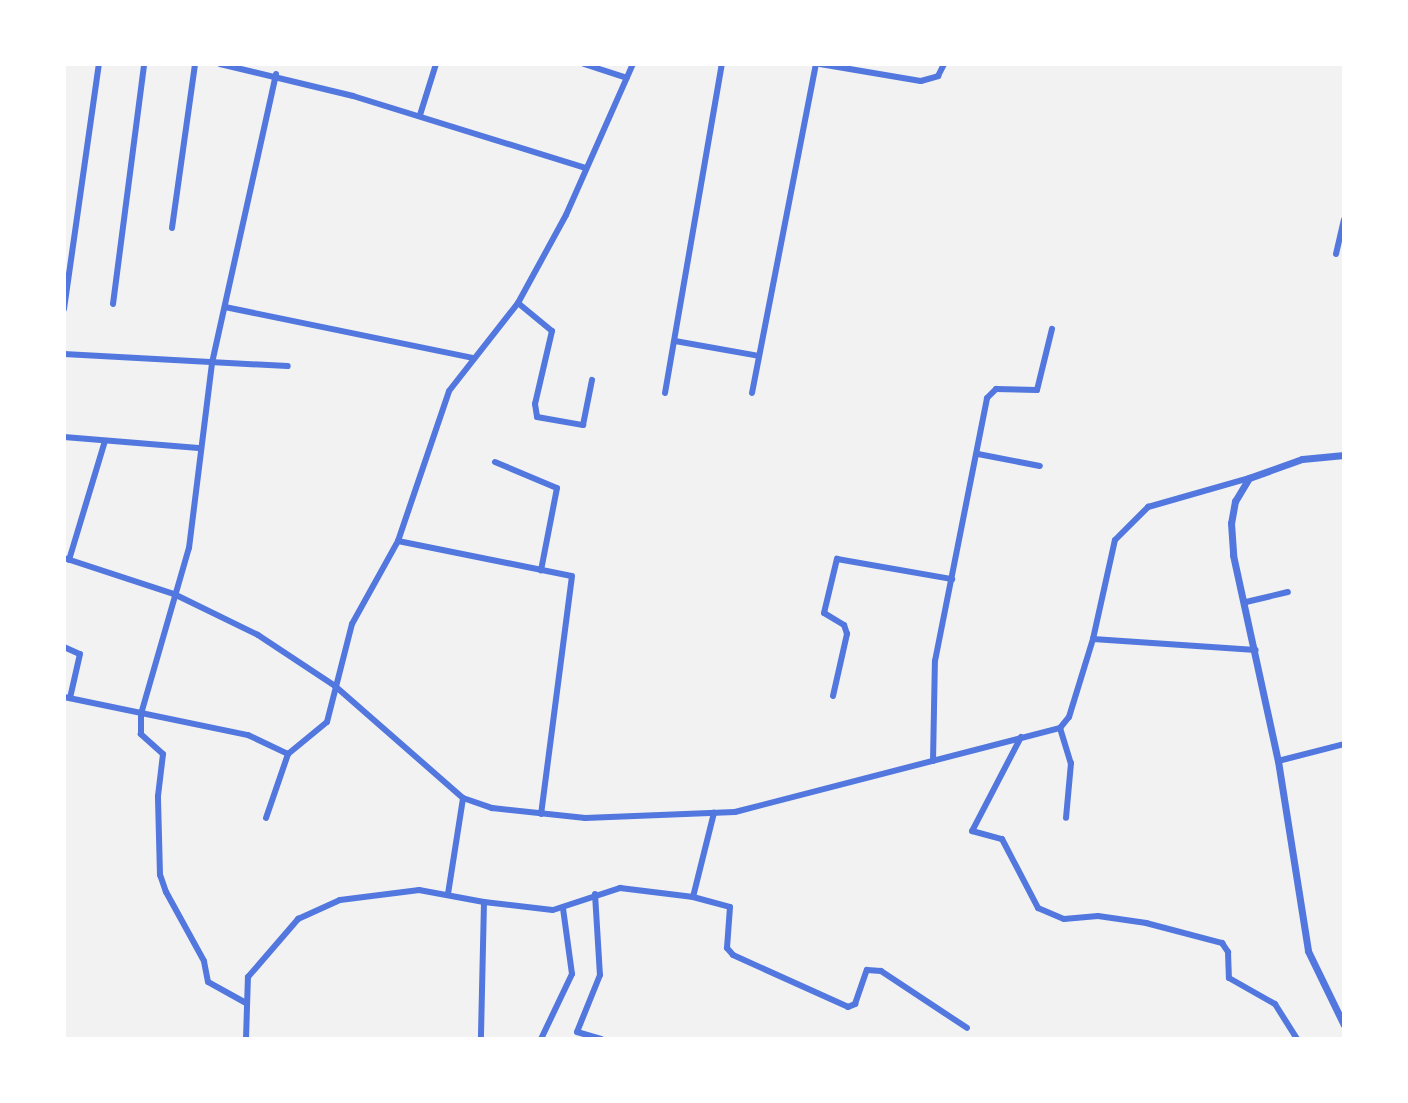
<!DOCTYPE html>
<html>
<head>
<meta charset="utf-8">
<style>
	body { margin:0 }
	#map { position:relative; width:1408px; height:1103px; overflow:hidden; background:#f2f2f2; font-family:Quicksand,sans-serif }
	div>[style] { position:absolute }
	.minor>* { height:6px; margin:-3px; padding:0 3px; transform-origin:3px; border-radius:3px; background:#5277de }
	.tertiary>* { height:7px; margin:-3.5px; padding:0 3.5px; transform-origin:3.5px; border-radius:3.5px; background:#5277de }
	span { translate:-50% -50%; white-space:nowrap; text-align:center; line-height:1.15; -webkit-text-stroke:6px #fff; paint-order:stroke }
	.frame { position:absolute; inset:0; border:66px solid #fff; pointer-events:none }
</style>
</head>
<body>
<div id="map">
	<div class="minor">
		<i style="left:220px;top:64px;width:137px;rotate:13.5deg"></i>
		<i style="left:353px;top:96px;width:244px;rotate:17.2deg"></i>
		<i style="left:584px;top:64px;width:45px;rotate:18deg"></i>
		<i style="left:820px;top:64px;width:102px;rotate:9.6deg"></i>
		<i style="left:921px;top:81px;width:18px;rotate:-16deg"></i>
		<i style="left:938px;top:76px;width:13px;rotate:-63deg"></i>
		<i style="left:420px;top:115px;width:53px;rotate:-72.6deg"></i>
		<i style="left:172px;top:228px;width:166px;rotate:-82deg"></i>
		<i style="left:1336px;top:254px;width:35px;rotate:-77deg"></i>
		<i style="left:518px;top:303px;width:44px;rotate:39.5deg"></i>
		<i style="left:552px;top:331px;width:75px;rotate:103.1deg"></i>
		<i style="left:535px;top:404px;width:13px;rotate:81deg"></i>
		<i style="left:537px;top:417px;width:47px;rotate:9.9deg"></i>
		<i style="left:583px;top:425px;width:46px;rotate:-78.7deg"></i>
		<i style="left:113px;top:304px;width:242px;rotate:-82.6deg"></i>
		<i style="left:225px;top:307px;width:254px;rotate:11.6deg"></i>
		<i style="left:64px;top:309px;width:247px;rotate:-81.9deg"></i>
		<i style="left:675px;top:341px;width:85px;rotate:10.1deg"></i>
		<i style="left:64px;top:354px;width:224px;rotate:3.1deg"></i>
		<i style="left:665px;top:393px;width:334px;rotate:-80.2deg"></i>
		<i style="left:752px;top:393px;width:335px;rotate:-79deg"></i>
		<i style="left:64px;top:437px;width:135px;rotate:4.7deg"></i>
		<i style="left:978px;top:454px;width:63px;rotate:11deg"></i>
		<i style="left:495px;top:462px;width:67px;rotate:22.8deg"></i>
		<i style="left:557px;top:488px;width:84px;rotate:101deg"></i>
		<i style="left:398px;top:541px;width:177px;rotate:11.4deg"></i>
		<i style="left:572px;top:576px;width:240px;rotate:97.4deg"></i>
		<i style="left:64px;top:558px;width:116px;rotate:18.1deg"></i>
		<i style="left:174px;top:594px;width:93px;rotate:26deg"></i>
		<i style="left:258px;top:635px;width:92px;rotate:33.5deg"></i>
		<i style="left:335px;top:686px;width:170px;rotate:41.2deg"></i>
		<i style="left:463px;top:798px;width:31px;rotate:19deg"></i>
		<i style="left:492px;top:808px;width:94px;rotate:6.1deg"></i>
		<i style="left:585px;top:818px;width:150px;rotate:-2.3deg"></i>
		<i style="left:735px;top:812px;width:336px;rotate:-14.5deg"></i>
		<i style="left:1060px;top:728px;width:14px;rotate:-51deg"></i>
		<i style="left:1069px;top:717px;width:82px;rotate:-72.9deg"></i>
		<i style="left:1093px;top:639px;width:101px;rotate:-77.5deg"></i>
		<i style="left:1115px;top:540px;width:47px;rotate:-45deg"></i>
		<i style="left:1148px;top:507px;width:105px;rotate:-16deg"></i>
		<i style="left:69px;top:560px;width:124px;rotate:-73.2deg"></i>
		<i style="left:1246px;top:602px;width:43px;rotate:-13.4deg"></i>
		<i style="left:1093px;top:639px;width:163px;rotate:3.9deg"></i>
		<i style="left:64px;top:647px;width:17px;rotate:24deg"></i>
		<i style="left:80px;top:654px;width:45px;rotate:102.8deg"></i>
		<i style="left:833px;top:696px;width:64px;rotate:-77.3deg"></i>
		<i style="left:847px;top:634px;width:9px;rotate:-108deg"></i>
		<i style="left:844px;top:625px;width:23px;rotate:-149deg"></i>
		<i style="left:824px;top:613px;width:56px;rotate:-76.5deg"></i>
		<i style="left:837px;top:559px;width:117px;rotate:9.9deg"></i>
		<i style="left:64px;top:697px;width:188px;rotate:11.7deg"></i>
		<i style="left:248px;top:735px;width:44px;rotate:25.4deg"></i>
		<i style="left:1060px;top:728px;width:37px;rotate:73deg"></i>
		<i style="left:1071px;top:763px;width:55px;rotate:95.2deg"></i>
		<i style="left:1021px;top:737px;width:106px;rotate:117.5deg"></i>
		<i style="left:972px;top:831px;width:31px;rotate:15deg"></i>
		<i style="left:1002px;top:839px;width:78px;rotate:62.4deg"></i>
		<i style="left:1038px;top:908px;width:28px;rotate:23deg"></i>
		<i style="left:1064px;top:919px;width:34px;rotate:-5deg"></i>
		<i style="left:1098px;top:916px;width:49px;rotate:8.3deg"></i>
		<i style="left:1146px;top:923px;width:79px;rotate:14.7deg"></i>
		<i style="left:1222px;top:943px;width:11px;rotate:56deg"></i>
		<i style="left:1228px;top:952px;width:26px;rotate:88deg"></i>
		<i style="left:1229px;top:978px;width:53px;rotate:29.5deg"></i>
		<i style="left:1275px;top:1004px;width:41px;rotate:57.8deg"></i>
		<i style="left:933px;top:761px;width:100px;rotate:-88.9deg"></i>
		<i style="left:935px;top:661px;width:268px;rotate:-78.8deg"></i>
		<i style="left:987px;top:398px;width:13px;rotate:-45deg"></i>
		<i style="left:996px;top:389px;width:41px;rotate:1.4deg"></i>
		<i style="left:1037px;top:390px;width:63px;rotate:-76.2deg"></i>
		<i style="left:1278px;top:761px;width:68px;rotate:-14.4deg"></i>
		<i style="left:266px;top:818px;width:68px;rotate:-71deg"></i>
		<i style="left:288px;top:754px;width:50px;rotate:-39.4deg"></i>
		<i style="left:327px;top:722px;width:101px;rotate:-75.7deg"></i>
		<i style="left:352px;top:624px;width:95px;rotate:-61deg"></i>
		<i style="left:398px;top:541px;width:158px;rotate:-71.2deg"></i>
		<i style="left:449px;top:391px;width:112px;rotate:-51.9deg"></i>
		<i style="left:518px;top:303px;width:100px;rotate:-61.4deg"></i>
		<i style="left:566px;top:215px;width:165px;rotate:-66.1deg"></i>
		<i style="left:448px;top:894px;width:97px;rotate:-81.1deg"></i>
		<i style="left:595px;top:894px;width:81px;rotate:86.5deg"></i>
		<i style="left:600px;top:975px;width:61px;rotate:112deg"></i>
		<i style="left:577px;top:1032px;width:25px;rotate:16deg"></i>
		<i style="left:693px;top:897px;width:38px;rotate:15deg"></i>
		<i style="left:730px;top:907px;width:41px;rotate:94.2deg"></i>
		<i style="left:727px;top:948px;width:9px;rotate:49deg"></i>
		<i style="left:733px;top:955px;width:126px;rotate:24.3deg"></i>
		<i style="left:848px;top:1007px;width:8px;rotate:-23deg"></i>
		<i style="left:855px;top:1004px;width:36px;rotate:-71deg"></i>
		<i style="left:867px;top:970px;width:14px;rotate:4deg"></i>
		<i style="left:881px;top:971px;width:103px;rotate:33.5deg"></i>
		<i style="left:484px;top:902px;width:69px;rotate:6.6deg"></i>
		<i style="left:553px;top:910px;width:71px;rotate:-18.2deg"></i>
		<i style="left:620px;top:888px;width:74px;rotate:7deg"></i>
		<i style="left:693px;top:897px;width:87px;rotate:-76deg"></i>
		<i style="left:246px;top:1003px;width:43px;rotate:-151.1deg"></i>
		<i style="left:208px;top:982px;width:21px;rotate:-101deg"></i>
		<i style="left:204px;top:961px;width:79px;rotate:-118.8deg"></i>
		<i style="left:166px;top:892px;width:18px;rotate:-109deg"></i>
		<i style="left:160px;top:875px;width:79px;rotate:-91.5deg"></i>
		<i style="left:158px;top:796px;width:42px;rotate:-83.2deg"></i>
		<i style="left:163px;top:754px;width:30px;rotate:-138deg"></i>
		<i style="left:141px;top:734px;width:20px;rotate:-90deg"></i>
		<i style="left:141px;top:714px;width:173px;rotate:-73.9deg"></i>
		<i style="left:189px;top:548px;width:186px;rotate:-82.9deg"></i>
		<i style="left:212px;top:363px;width:296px;rotate:-77.5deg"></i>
		<i style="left:246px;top:1039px;width:62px;rotate:-88.2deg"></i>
		<i style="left:248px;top:977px;width:77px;rotate:-49.2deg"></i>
		<i style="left:298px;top:919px;width:46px;rotate:-24.3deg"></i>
		<i style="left:340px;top:900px;width:80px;rotate:-7.2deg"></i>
		<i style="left:419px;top:890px;width:66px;rotate:10.5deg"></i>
		<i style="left:484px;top:902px;width:137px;rotate:91.3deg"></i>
		<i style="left:541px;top:1039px;width:72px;rotate:-64.5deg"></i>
		<i style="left:572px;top:974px;width:67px;rotate:-97.8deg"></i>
	</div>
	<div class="tertiary">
		<i style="left:1344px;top:455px;width:42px;rotate:174.6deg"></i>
		<i style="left:1302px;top:459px;width:56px;rotate:160.3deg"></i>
		<i style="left:1249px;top:478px;width:27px;rotate:121deg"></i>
		<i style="left:1235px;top:501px;width:22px;rotate:100deg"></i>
		<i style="left:1231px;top:523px;width:32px;rotate:86deg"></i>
		<i style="left:1233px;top:555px;width:211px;rotate:77.7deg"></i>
		<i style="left:1278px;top:761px;width:192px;rotate:81deg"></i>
		<i style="left:1308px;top:951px;width:82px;rotate:64.1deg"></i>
	</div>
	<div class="frame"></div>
</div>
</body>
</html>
